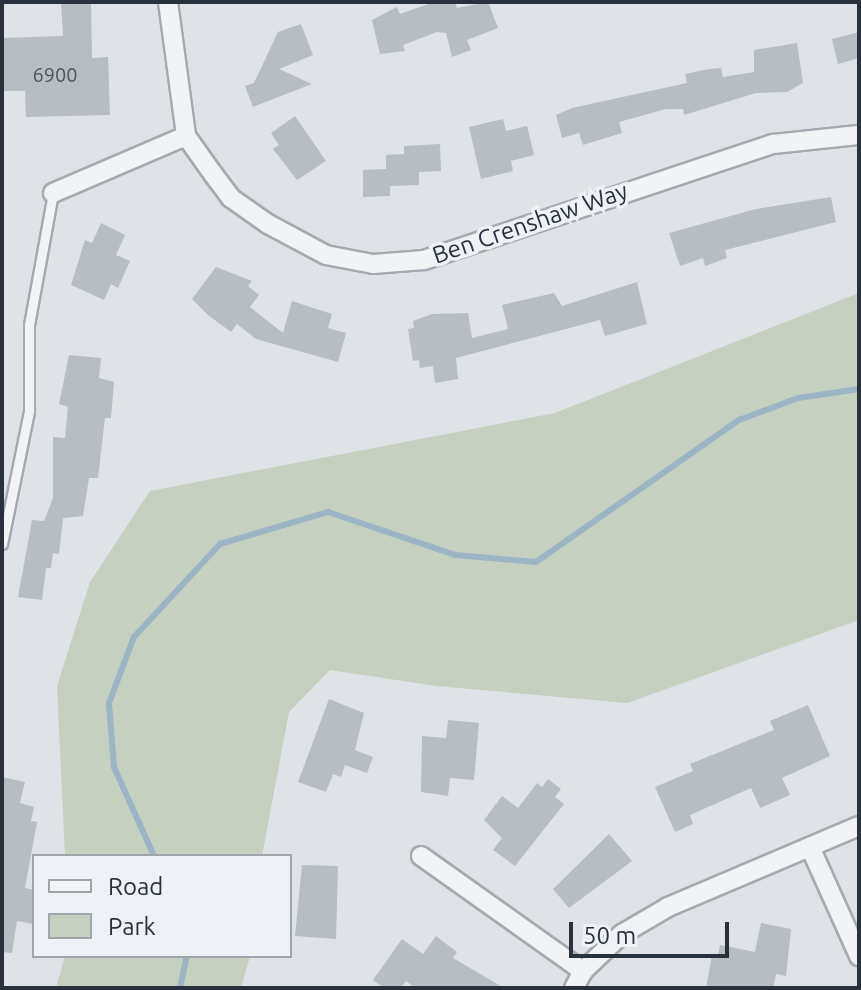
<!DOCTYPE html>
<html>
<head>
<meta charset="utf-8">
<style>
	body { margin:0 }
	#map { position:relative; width:861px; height:990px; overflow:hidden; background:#dfe3e7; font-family:Ubuntu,sans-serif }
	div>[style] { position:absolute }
	.green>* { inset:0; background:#c6d0c0 }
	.stream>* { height:6px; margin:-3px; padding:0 3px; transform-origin:3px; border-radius:3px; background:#9cb4c4 }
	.building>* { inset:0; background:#b6bdc3 }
	.roads { filter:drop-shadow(2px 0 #a5aab0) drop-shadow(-2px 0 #a5aab0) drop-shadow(0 2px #a5aab0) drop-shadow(0 -2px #a5aab0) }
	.service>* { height:9px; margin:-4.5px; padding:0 4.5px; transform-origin:4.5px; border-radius:4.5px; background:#f1f3f5 }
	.minor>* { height:18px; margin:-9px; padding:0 9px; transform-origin:9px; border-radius:9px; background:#f1f3f5 }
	span { translate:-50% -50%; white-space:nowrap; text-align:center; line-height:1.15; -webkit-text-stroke:7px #eef1f5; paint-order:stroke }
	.number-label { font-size:20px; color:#4c555e }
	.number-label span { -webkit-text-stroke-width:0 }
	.street-label { font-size:24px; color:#29323c }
	.frame { position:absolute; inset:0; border:4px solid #29323c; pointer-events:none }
	.legend { position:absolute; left:32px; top:854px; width:260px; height:104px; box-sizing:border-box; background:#eef1f5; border:2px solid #9fa5ab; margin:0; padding:10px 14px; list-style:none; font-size:24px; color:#29323c }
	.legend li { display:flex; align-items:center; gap:16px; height:40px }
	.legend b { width:40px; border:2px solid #9fa5ab }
	.scale { position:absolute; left:569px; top:922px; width:160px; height:36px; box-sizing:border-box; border:4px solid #29323c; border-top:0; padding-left:10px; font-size:24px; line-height:28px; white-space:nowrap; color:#29323c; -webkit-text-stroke:6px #eef1f5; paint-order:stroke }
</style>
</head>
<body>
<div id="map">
	<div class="green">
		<i style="clip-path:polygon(859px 293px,859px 620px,627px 703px,436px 686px,330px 670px,289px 712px,262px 856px,65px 856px,57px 686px,90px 582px,150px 491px,555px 413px)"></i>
		<i style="clip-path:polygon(65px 956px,250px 956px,241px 988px,56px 988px)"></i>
	</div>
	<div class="stream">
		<i style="left:154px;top:856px;width:98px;rotate:-114.2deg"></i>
		<i style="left:114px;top:767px;width:64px;rotate:-94.5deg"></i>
		<i style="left:109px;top:703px;width:71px;rotate:-69.3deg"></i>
		<i style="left:134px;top:637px;width:127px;rotate:-47.2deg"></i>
		<i style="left:220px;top:544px;width:113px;rotate:-16.5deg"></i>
		<i style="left:328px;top:512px;width:134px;rotate:18.7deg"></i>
		<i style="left:455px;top:555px;width:81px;rotate:4.9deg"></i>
		<i style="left:536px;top:562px;width:248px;rotate:-35deg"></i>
		<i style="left:739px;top:420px;width:63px;rotate:-20.4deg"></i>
		<i style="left:798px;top:398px;width:62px;rotate:-8.4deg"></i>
		<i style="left:180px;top:988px;width:33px;rotate:-78deg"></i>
	</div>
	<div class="building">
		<i style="clip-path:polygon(61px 2px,91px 2px,92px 58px,108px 57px,110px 115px,26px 117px,25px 91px,2px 91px,2px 38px,63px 36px)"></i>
		<i style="clip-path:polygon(434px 2px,455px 2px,457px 8px,488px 2px,498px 28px,467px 40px,471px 50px,452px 57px,446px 33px,437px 32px,403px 45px,405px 51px,380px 54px,372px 20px,397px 7px,400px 14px)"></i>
		<i style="clip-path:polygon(301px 24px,313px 55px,279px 69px,312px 84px,253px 107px,245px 86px,254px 83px,278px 32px)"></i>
		<i style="clip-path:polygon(859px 32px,859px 58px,838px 64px,832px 39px)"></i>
		<i style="clip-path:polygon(797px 43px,803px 83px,787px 92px,756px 93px,684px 115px,683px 109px,666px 109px,619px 122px,622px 133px,583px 145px,579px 133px,562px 138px,556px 115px,572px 108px,687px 83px,685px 74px,709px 69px,721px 68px,723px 77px,754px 72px,754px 50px)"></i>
		<i style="clip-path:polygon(295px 116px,326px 161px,297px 180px,273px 149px,279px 145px,271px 133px)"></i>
		<i style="clip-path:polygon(503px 119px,506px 131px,527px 126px,534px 155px,511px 161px,513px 171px,481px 179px,469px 127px)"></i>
		<i style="clip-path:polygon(440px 144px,441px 171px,419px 172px,419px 185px,390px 186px,390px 196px,363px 197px,363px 170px,386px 169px,386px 155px,404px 154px,404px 146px)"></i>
		<i style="clip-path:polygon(831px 197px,836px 222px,725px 250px,727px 258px,705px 266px,703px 258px,680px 266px,669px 233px,756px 209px)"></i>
		<i style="clip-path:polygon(101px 223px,125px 235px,116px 255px,130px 261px,118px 288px,111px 284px,104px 300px,71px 285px,85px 240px,92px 243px)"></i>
		<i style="clip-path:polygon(216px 267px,252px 281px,248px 286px,259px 295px,250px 307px,283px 333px,292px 301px,332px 314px,328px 328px,346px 333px,338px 362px,256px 339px,237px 324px,231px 332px,208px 315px,192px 299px)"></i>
		<i style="clip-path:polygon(637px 282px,647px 324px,605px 336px,600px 320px,456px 358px,458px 379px,435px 383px,433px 366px,420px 368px,419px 360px,413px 361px,408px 329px,414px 328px,413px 321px,432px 314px,468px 313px,472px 338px,508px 329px,502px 305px,554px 293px,562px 306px)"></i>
		<i style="clip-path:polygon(69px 355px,101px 358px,99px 378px,114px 382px,111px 418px,105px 418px,98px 478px,89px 478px,83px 516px,63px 518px,59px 554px,53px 553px,51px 568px,46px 568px,42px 600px,18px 597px,32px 520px,44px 521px,53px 498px,53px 437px,65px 438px,68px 407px,59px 404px)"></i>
		<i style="clip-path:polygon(329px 699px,364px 713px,355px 750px,373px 757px,367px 773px,345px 765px,341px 777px,333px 774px,326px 792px,298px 782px)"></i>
		<i style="clip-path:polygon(808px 705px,830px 756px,782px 778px,790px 795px,760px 808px,751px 788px,690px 815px,693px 824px,675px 832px,655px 787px,693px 771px,690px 764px,774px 730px,770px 721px)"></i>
		<i style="clip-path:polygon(448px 720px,479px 723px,474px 780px,450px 778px,448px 796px,421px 792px,422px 736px,446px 738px)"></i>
		<i style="clip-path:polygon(2px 777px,25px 782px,20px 803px,34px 807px,31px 821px,37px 822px,25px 888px,34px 890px,33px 924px,17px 921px,12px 953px,2px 952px)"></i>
		<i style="clip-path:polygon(548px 779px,561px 789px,555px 797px,564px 804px,515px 866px,493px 850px,502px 838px,484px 820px,502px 796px,518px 808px,537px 783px,542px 787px)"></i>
		<i style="clip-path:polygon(609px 834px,632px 861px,569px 908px,553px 889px)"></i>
		<i style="clip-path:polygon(302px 865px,338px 866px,336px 939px,295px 936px)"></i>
		<i style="clip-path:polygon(761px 923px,791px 929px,786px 976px,776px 974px,773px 988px,706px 988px,712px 955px,718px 956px,720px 945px,755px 952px)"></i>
		<i style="clip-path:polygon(436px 936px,457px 952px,453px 958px,504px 988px,415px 988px,406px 981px,401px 988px,384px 988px,373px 980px,402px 939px,423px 954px)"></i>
	</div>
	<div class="roads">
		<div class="service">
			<i style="left:2px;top:544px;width:136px;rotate:-78.5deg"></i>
			<i style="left:29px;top:411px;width:86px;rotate:-90deg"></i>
			<i style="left:29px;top:325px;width:134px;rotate:-79.7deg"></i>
		</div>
		<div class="minor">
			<i style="left:168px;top:2px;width:135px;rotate:82.3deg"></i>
			<i style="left:186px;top:136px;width:47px;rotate:54.6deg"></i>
			<i style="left:213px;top:174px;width:30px;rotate:53deg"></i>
			<i style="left:231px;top:198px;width:45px;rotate:35.1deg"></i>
			<i style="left:268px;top:224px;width:66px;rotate:28.1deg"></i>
			<i style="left:326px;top:255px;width:48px;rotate:10.8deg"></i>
			<i style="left:373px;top:264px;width:51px;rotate:-4.5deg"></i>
			<i style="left:424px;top:260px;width:368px;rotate:-18.4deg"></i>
			<i style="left:773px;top:144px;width:86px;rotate:-6deg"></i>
			<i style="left:53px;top:193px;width:145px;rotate:-23.2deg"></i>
			<i style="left:810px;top:847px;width:120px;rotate:65.8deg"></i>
			<i style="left:421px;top:856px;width:199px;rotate:35.4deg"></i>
			<i style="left:574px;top:988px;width:19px;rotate:-62deg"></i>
			<i style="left:583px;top:971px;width:54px;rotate:-43.5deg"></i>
			<i style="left:622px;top:934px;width:53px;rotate:-30.4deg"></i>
			<i style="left:668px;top:907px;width:207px;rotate:-23deg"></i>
		</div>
	</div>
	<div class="number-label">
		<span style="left:55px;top:74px">6900</span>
	</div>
	<div class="street-label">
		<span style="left:530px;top:223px;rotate:-19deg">Ben Crenshaw Way</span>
	</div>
	<div class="frame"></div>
	<ul class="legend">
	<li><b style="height:10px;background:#f1f3f5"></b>Road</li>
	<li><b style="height:22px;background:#c6d0c0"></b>Park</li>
	</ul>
	<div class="scale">50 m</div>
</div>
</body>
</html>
